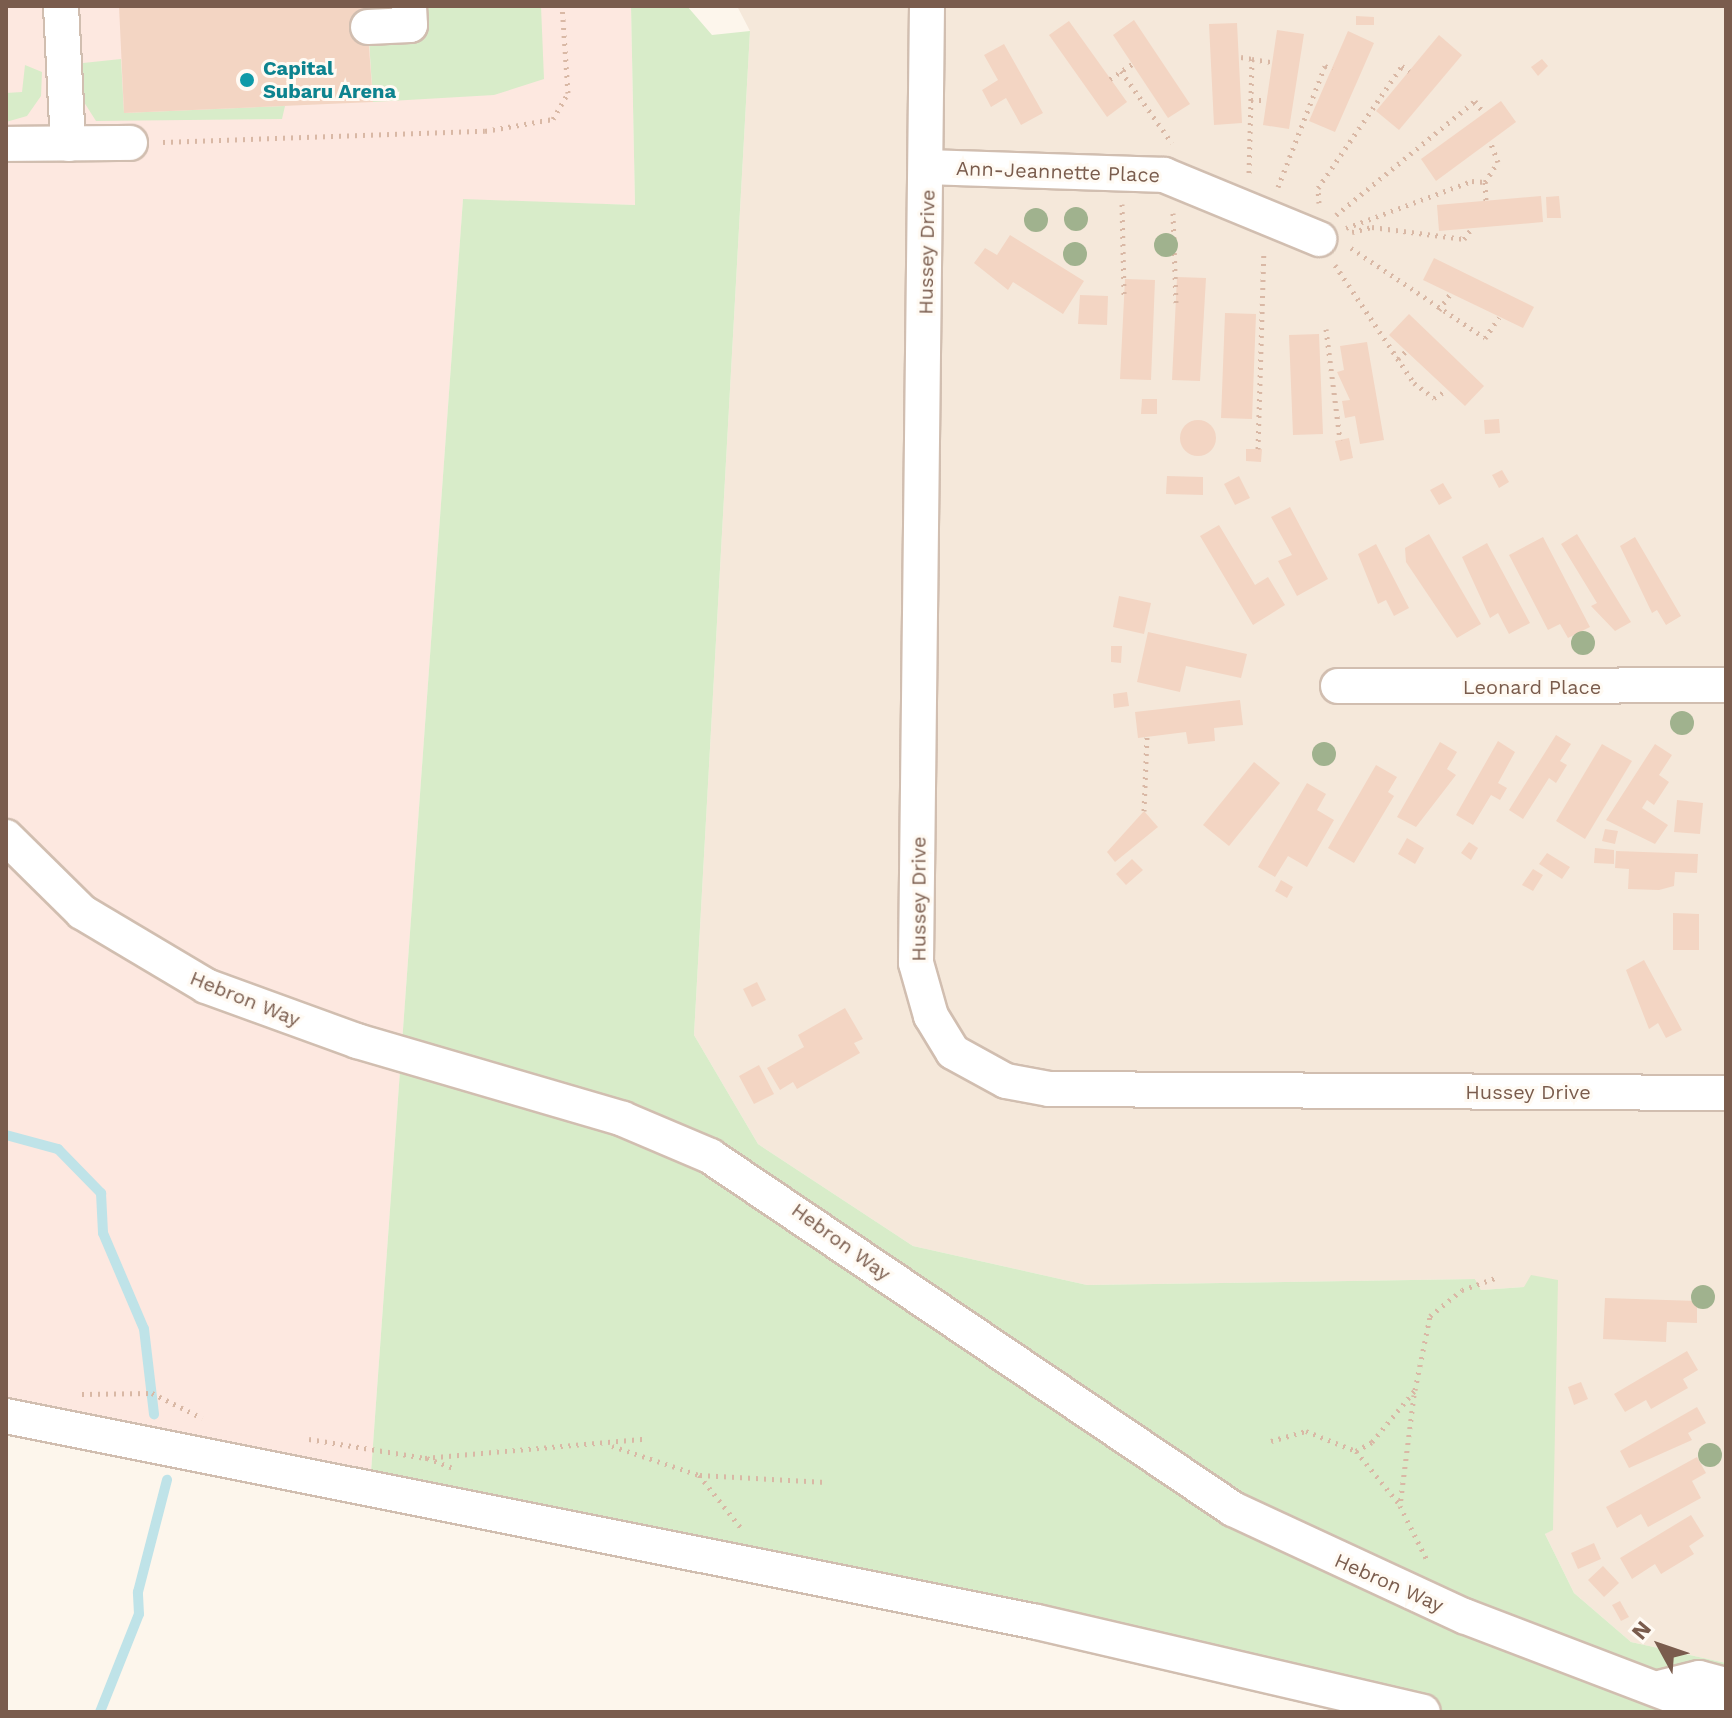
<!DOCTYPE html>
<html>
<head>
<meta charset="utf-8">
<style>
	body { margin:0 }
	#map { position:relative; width:1732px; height:1718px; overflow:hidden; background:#fdf6ec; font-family:"Work Sans",sans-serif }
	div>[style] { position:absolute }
	.residential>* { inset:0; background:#f5e8da }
	.commercial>* { inset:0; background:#fde8e0 }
	.green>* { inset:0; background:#d8ecc9 }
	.stream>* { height:10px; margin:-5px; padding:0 5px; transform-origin:5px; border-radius:5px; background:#bfe3e8 }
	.building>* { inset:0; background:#f3d5c3 }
	.round { border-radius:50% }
	.path>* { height:5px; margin-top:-2.5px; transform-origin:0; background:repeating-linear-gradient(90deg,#d9b8a5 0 2px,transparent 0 8px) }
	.roads { filter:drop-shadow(2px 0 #d1beb0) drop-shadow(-2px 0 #d1beb0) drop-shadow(0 2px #d1beb0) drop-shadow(0 -2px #d1beb0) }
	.minor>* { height:34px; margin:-17px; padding:0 17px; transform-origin:17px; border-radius:17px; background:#fff }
	.trees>* { width:24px; height:24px; margin:-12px; border-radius:50%; background:#a0b28e }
	.dots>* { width:22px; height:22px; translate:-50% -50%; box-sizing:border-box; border:4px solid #fffaf3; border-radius:50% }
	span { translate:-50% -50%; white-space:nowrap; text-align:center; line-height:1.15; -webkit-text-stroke:6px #fffaf3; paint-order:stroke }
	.culture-label { font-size:20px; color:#0d838f; font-weight:700 }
	.left { translate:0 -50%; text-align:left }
	.street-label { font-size:20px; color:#7a5c4d }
	.frame { position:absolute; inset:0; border:8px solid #7a5c4d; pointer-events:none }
	.north { position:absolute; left:1620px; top:1606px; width:80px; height:80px; -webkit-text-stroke:6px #fffaf3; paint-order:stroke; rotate:310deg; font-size:22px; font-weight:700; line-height:32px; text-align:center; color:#7a5c4d }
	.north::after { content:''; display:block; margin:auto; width:28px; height:36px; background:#7a5c4d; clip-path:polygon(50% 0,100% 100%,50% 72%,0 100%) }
</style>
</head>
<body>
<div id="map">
	<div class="residential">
		<i style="clip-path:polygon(737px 6px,1726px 6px,1726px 1663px,1631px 1642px,1574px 1593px,1545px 1534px,1553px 1529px,1554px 1426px,1524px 1287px,1481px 1290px,1475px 1279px,1087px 1285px,913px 1246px,758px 1144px,694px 1035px,750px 31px)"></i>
	</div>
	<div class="commercial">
		<i style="clip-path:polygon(6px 6px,631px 6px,635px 205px,463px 200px,370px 1486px,6px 1416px)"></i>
	</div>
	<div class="green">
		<i style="clip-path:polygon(423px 6px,541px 6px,544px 79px,494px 95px,373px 102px,369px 40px,425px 39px)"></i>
		<i style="clip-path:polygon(631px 6px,687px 6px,712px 35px,750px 31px,694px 1035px,758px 1144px,913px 1246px,1087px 1285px,1475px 1279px,1481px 1290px,1524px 1287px,1531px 1275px,1558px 1280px,1553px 1530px,1545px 1534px,1574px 1593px,1631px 1642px,1726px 1663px,1726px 1712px,1430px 1712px,370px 1486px,463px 199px,635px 205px)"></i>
		<i style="clip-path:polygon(121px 59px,124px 113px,285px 106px,282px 119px,96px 121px,82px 99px,83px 63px)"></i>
		<i style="clip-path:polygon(25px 65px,42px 72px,41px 96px,27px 116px,6px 122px,6px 93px,22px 92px)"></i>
	</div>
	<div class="stream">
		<i style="left:6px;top:1135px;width:54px;rotate:15.1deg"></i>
		<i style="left:58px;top:1149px;width:62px;rotate:45.7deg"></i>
		<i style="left:101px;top:1193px;width:40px;rotate:87.1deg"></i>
		<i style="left:103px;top:1233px;width:104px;rotate:66.9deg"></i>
		<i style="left:144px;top:1329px;width:86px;rotate:83.3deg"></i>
		<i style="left:100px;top:1712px;width:105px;rotate:-68.3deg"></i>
		<i style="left:139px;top:1614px;width:22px;rotate:-93deg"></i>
		<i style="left:138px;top:1592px;width:116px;rotate:-75.5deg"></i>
	</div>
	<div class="building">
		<i style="clip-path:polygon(119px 6px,366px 6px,373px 102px,124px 113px)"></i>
		<i style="clip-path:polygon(1356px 16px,1374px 17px,1374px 25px,1356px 25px)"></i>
		<i style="clip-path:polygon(1134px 20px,1190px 104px,1168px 118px,1113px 35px)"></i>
		<i style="clip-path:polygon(1069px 21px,1127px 102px,1107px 117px,1049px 35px)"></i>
		<i style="clip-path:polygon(1237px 23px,1242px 123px,1214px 125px,1209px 24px)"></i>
		<i style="clip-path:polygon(1277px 30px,1304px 34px,1289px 129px,1263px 125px)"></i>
		<i style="clip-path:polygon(1348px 31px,1374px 43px,1335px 132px,1309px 121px)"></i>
		<i style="clip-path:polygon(1439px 35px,1462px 55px,1399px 130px,1376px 111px)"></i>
		<i style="clip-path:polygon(1004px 44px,1043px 113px,1021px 125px,1006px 98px,991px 107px,982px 90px,998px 80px,984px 55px)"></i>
		<i style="clip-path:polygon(1542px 59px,1548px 66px,1538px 76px,1531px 67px)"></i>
		<i style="clip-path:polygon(1501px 101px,1516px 122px,1436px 181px,1421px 159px)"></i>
		<i style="clip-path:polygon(1541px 196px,1543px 222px,1439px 231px,1437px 205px)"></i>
		<i style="clip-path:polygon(1559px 196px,1561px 218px,1547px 218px,1546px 197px)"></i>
		<i style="clip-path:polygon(1010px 235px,1084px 281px,1063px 314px,1013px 282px,1008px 290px,974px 263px,985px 248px,997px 255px)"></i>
		<i style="clip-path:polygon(1434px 258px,1534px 307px,1523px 328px,1423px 280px)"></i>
		<i style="clip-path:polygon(1177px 277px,1206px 278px,1200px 381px,1172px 380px)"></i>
		<i style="clip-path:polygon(1125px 279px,1155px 280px,1151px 380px,1120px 379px)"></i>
		<i style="clip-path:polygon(1080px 295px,1108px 296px,1107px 325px,1078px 324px)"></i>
		<i style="clip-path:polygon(1225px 313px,1256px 314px,1252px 419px,1221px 418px)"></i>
		<i style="clip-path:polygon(1409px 314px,1484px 386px,1465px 406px,1389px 335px)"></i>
		<i style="clip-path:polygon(1319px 334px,1323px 434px,1293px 435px,1289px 335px)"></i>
		<i style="clip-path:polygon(1367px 342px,1384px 440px,1360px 444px,1355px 416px,1345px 418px,1342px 401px,1350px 400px,1337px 372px,1344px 370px,1340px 346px)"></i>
		<i style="clip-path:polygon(1142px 399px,1157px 399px,1157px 414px,1141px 414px)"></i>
		<i style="clip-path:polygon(1499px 419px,1500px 433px,1485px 434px,1484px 420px)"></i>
		<i class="round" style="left:1180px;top:420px;width:36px;height:36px"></i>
		<i style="clip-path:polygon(1349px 438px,1353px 458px,1340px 461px,1335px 441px)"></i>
		<i style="clip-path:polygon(1246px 449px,1262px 449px,1261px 462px,1246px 461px)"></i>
		<i style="clip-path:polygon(1502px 470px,1509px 482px,1499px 488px,1492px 475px)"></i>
		<i style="clip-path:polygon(1167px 476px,1203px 477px,1203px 495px,1166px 494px)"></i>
		<i style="clip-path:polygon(1239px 476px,1250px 498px,1235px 505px,1224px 484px)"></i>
		<i style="clip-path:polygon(1443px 483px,1452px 498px,1439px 505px,1430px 490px)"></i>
		<i style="clip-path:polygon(1290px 507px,1328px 579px,1297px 596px,1278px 561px,1292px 555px,1271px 517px)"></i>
		<i style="clip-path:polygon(1219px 525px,1255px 585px,1268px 577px,1285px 605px,1253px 625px,1200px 536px)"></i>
		<i style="clip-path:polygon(1429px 534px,1481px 624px,1457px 638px,1406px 562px,1405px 548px)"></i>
		<i style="clip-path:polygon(1577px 534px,1631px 622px,1615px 631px,1591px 606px,1597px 603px,1561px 544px)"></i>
		<i style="clip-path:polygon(1543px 537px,1590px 627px,1568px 638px,1560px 624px,1548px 630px,1509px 555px)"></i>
		<i style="clip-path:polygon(1635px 537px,1681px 616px,1666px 625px,1657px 610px,1652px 613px,1620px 546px)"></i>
		<i style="clip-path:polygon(1487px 543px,1530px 623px,1509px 634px,1498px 613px,1490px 618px,1462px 557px)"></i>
		<i style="clip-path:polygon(1376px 544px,1409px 608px,1394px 616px,1386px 600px,1378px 604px,1358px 554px)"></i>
		<i style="clip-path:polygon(1119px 596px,1151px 603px,1144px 634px,1113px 627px)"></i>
		<i style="clip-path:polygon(1148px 632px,1247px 654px,1241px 678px,1186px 666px,1180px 692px,1137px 682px)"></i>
		<i style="clip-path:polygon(1111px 646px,1122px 646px,1121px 663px,1111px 662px)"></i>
		<i style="clip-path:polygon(1127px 692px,1129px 706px,1114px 708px,1113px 694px)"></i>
		<i style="clip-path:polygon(1240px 700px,1243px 725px,1214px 728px,1215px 741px,1188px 744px,1186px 732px,1138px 738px,1135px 712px)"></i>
		<i style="clip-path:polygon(1556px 735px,1571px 744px,1560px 761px,1567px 765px,1556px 783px,1549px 778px,1523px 819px,1509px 810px)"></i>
		<i style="clip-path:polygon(1498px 741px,1515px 752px,1498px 783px,1507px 788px,1500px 800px,1491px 795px,1473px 825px,1456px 815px)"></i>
		<i style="clip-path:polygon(1440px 742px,1457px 752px,1447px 769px,1456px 775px,1416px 827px,1397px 817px)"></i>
		<i style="clip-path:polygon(1602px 744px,1632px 761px,1585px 839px,1556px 821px)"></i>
		<i style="clip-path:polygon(1655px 744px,1672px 755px,1659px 775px,1669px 782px,1654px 805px,1647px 800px,1642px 808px,1668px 825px,1655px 844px,1606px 820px)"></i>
		<i style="clip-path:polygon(1254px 762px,1280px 783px,1229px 846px,1203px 825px)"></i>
		<i style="clip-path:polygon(1376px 765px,1397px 777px,1388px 792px,1394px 796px,1354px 863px,1328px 848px)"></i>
		<i style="clip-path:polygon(1307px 783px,1326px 794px,1317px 810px,1334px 820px,1307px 867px,1288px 856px,1275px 877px,1258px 867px)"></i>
		<i style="clip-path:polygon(1677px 800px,1703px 803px,1700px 834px,1674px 832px)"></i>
		<i style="clip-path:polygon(1144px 811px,1158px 827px,1115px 862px,1107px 852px)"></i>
		<i style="clip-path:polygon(1605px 829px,1618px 831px,1615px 844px,1602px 841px)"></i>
		<i style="clip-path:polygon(1407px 838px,1424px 848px,1415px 864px,1398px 854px)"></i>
		<i style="clip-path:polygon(1469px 842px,1478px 848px,1471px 860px,1461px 853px)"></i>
		<i style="clip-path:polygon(1595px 848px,1614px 850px,1614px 864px,1594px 863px)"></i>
		<i style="clip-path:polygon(1616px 851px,1698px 854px,1697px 873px,1675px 872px,1674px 886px,1659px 890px,1628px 889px,1629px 869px,1615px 868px)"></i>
		<i style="clip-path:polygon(1547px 853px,1570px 867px,1562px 879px,1539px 864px)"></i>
		<i style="clip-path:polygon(1132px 859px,1143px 870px,1126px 885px,1116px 874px)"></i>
		<i style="clip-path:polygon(1533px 869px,1543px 875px,1533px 891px,1522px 885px)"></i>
		<i style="clip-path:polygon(1281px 880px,1293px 887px,1287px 898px,1275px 891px)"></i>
		<i style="clip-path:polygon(1673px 913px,1699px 914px,1699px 950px,1673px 950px)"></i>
		<i style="clip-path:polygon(1644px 960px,1682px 1030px,1666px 1038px,1658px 1023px,1649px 1029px,1626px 970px)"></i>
		<i style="clip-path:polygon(757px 982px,766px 1000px,752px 1007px,743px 989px)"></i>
		<i style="clip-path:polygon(845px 1008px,863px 1039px,854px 1043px,860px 1053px,797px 1089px,793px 1082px,780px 1090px,767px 1068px,804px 1047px,798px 1035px)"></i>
		<i style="clip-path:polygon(759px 1065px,774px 1094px,754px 1104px,739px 1076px)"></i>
		<i style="clip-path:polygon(1605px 1298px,1697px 1301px,1697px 1323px,1667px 1322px,1666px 1342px,1603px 1339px)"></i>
		<i style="clip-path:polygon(1687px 1351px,1698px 1370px,1683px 1379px,1688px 1388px,1651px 1409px,1646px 1400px,1625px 1412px,1614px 1394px)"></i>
		<i style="clip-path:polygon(1581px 1382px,1588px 1399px,1574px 1405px,1568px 1387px)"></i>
		<i style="clip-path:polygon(1697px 1407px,1706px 1423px,1688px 1433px,1692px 1440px,1629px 1468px,1620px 1451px)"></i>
		<i style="clip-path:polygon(1697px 1457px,1706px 1473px,1692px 1481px,1701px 1498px,1648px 1527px,1641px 1514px,1617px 1528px,1606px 1507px)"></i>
		<i style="clip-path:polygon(1691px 1515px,1704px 1536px,1689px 1546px,1694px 1554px,1661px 1574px,1655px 1564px,1632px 1579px,1620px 1558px)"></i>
		<i style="clip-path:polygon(1594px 1543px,1601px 1559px,1578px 1569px,1571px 1553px)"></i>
		<i style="clip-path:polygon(1603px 1566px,1619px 1583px,1604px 1597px,1588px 1580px)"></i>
		<i style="clip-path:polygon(1620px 1601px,1629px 1617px,1621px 1621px,1612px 1605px)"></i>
	</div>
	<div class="path">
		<i style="left:1241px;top:57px;width:11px;rotate:10deg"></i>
		<i style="left:1252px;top:59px;width:116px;rotate:91.5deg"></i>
		<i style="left:1252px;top:59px;width:20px;rotate:9deg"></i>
		<i style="left:1121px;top:71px;width:88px;rotate:54.7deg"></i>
		<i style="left:1110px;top:79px;width:27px;rotate:-34deg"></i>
		<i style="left:1251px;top:100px;width:15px"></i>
		<i style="left:163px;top:142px;width:322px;rotate:-2deg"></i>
		<i style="left:485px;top:131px;width:69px;rotate:-10deg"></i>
		<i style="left:553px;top:119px;width:30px;rotate:-60deg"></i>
		<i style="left:568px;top:93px;width:87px;rotate:-93.9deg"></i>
		<i style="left:1485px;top:182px;width:24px;rotate:-57deg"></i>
		<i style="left:1498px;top:162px;width:22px;rotate:-111deg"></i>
		<i style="left:1278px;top:187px;width:130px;rotate:-68.8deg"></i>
		<i style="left:1325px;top:66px;width:8px;rotate:23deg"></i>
		<i style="left:1319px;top:203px;width:15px;rotate:-94deg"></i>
		<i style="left:1318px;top:188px;width:148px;rotate:-55.5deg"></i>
		<i style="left:1402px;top:66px;width:9px;rotate:36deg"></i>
		<i style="left:1122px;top:204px;width:91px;rotate:88.7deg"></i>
		<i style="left:1173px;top:213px;width:90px;rotate:88.1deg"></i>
		<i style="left:1336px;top:215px;width:180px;rotate:-39.4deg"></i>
		<i style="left:1475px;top:101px;width:15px;rotate:53deg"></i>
		<i style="left:1346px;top:228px;width:134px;rotate:-20.5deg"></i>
		<i style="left:1472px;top:181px;width:13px;rotate:4deg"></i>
		<i style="left:1485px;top:182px;width:19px;rotate:87deg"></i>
		<i style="left:1352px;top:232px;width:21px;rotate:-14deg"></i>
		<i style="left:1372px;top:227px;width:93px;rotate:7.4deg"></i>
		<i style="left:1464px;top:239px;width:14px;rotate:-54deg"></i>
		<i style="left:1351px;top:248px;width:161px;rotate:33.9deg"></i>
		<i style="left:1485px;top:338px;width:25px;rotate:-56deg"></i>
		<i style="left:1335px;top:265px;width:142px;rotate:56.2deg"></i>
		<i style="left:1414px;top:383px;width:25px;rotate:37deg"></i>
		<i style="left:1434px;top:398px;width:15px;rotate:-32deg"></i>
		<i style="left:1439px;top:310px;width:21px;rotate:-55deg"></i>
		<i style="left:1326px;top:329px;width:112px;rotate:82.8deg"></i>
		<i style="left:1398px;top:359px;width:11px;rotate:-45deg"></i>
		<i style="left:1258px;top:449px;width:199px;rotate:-88.3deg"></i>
		<i style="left:1144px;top:811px;width:74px;rotate:-87.7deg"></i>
		<i style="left:82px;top:1394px;width:70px;rotate:-0.8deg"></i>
		<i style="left:152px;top:1393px;width:56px;rotate:26.6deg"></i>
		<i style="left:1414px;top:1395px;width:112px;rotate:97.2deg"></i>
		<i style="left:1400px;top:1506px;width:63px;rotate:63.4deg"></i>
		<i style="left:309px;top:1439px;width:118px;rotate:9.3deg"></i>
		<i style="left:425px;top:1458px;width:220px;rotate:-5deg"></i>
		<i style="left:1271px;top:1441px;width:36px;rotate:-16deg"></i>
		<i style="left:1306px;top:1431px;width:54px;rotate:21.8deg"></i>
		<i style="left:1356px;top:1451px;width:18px;rotate:-29deg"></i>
		<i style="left:1372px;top:1442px;width:67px;rotate:-50.4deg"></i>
		<i style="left:1415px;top:1390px;width:76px;rotate:-78.5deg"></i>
		<i style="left:1430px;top:1316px;width:41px;rotate:-39.1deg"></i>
		<i style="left:1462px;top:1290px;width:35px;rotate:-20deg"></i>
		<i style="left:612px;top:1446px;width:92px;rotate:18.4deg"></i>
		<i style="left:699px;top:1475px;width:68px;rotate:51.6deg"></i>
		<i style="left:1356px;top:1451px;width:70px;rotate:50.8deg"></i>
		<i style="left:427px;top:1458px;width:30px;rotate:21deg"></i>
		<i style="left:700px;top:1475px;width:126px;rotate:3.2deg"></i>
	</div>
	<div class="roads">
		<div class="minor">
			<i style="left:61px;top:6px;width:138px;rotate:87.1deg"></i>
			<i style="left:927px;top:6px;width:957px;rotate:90.66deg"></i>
			<i style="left:916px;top:963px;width:55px;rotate:74.2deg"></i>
			<i style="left:931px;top:1016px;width:42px;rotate:58.6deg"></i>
			<i style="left:953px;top:1052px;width:60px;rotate:28.7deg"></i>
			<i style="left:1006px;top:1081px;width:44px;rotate:10.5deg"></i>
			<i style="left:1049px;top:1089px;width:677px;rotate:0.34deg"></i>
			<i style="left:368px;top:27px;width:42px;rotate:-2.7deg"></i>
			<i style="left:410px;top:25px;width:19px;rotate:-93deg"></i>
			<i style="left:6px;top:144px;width:124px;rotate:-0.5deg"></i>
			<i style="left:928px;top:167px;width:236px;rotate:1.9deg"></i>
			<i style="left:1164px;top:175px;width:168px;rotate:22.4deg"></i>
			<i style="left:1338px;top:686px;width:388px;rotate:-0.1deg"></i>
			<i style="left:6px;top:837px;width:107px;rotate:44.6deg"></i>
			<i style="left:82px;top:912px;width:144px;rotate:30.8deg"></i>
			<i style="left:206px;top:986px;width:161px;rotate:20deg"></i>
			<i style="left:357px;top:1041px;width:277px;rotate:16.3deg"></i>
			<i style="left:623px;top:1119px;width:95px;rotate:23deg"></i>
			<i style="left:710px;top:1156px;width:631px;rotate:34.02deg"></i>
			<i style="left:1233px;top:1509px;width:255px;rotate:24.9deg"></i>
			<i style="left:1464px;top:1616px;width:270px;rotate:20.9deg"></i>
			<i style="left:6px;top:1416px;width:1051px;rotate:11.3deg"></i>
			<i style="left:1037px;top:1622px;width:396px;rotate:13.1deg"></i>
			<i style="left:1663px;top:1687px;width:37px;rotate:-14deg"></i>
			<i style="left:1699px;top:1678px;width:28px;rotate:15deg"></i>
		</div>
	</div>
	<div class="trees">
		<i style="left:1076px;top:219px"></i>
		<i style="left:1036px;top:220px"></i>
		<i style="left:1166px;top:245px"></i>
		<i style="left:1075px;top:254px"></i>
		<i style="left:1583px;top:643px"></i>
		<i style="left:1682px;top:723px"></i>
		<i style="left:1324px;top:754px"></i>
		<i style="left:1703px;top:1297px"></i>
		<i style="left:1710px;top:1455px"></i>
	</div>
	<div class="dots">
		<i style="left:247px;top:80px;background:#0f9aa8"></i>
	</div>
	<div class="culture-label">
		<span class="left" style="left:263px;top:80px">Capital<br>Subaru Arena</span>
	</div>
	<div class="street-label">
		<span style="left:1058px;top:172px;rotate:2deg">Ann-Jeannette Place</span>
		<span style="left:927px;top:252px;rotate:-89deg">Hussey Drive</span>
		<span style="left:1532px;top:687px">Leonard Place</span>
		<span style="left:919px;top:899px;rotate:-90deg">Hussey Drive</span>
		<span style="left:245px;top:999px;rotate:22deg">Hebron Way</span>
		<span style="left:1528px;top:1092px">Hussey Drive</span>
		<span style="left:841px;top:1242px;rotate:36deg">Hebron Way</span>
		<span style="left:1389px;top:1583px;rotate:24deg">Hebron Way</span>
	</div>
	<div class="frame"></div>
	<div class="north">N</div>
</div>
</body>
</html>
